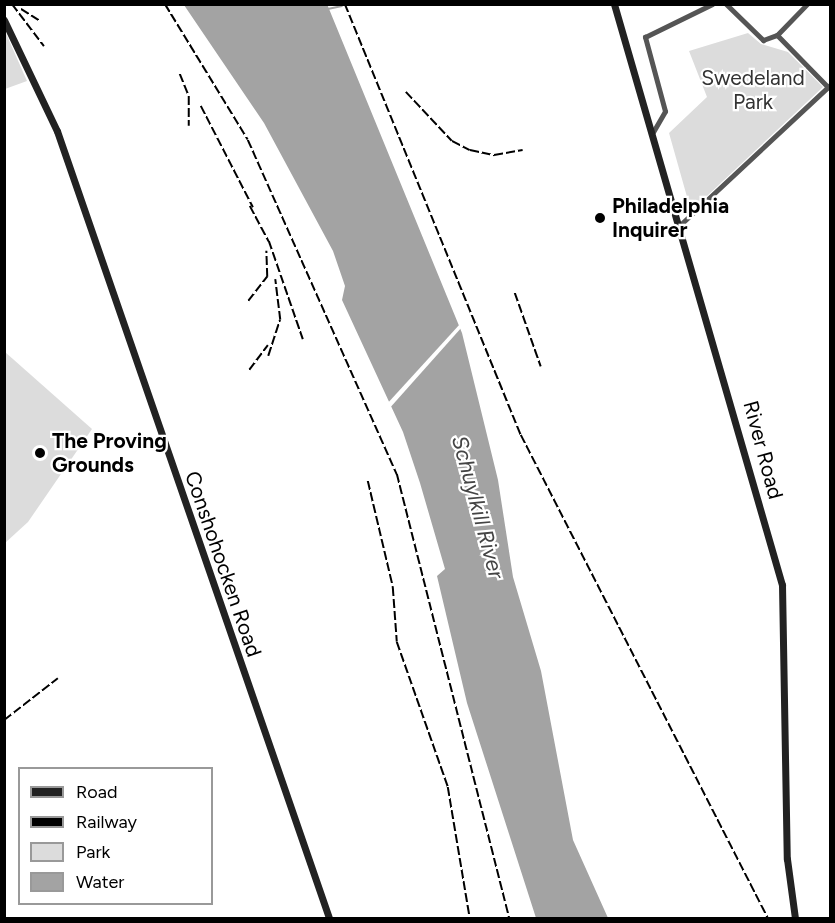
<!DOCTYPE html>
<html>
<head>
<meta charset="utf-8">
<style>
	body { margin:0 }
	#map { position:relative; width:835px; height:923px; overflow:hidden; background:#fff; font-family:Figtree,sans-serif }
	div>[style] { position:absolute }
	.green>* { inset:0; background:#dcdcdc }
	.water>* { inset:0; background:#a3a3a3 }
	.pier>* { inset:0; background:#fff }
	.stream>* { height:1.5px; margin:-0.75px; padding:0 0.75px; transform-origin:0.75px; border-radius:0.75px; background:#a3a3a3 }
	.minor>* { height:5px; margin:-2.5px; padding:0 2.5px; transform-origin:2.5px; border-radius:2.5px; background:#555 }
	.secondary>* { height:7px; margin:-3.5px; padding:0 3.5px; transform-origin:3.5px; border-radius:3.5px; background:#222 }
	.rail>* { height:1.5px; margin-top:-0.75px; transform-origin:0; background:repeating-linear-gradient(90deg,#000 0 9px,transparent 0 12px) }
	.dots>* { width:16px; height:16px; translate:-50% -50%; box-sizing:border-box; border:3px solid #fff; border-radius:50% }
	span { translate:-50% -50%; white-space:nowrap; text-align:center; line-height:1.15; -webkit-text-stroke:4.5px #fff; paint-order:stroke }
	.park-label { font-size:21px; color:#333 }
	.poi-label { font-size:21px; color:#000; font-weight:700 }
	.left { translate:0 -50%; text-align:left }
	.street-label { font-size:21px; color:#000 }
	.water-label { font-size:22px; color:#444; font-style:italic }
	.frame { position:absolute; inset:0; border:6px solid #000; pointer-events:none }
	.legend { position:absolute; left:18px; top:767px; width:195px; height:138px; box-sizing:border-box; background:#fff; border:2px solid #999; margin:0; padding:8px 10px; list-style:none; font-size:18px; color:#000 }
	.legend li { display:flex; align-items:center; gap:12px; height:30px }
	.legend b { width:30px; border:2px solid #999 }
</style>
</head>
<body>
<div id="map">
	<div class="green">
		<i style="clip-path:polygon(4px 29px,27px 81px,5px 89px,4px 89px)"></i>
		<i style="clip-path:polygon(748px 33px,761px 44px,788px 52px,823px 87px,691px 211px,669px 133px,707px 97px,689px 51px)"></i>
		<i style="clip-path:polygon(5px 352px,92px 429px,28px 522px,5px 543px)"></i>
	</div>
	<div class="water">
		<i style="clip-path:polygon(327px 4px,462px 333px,498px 480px,513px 577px,541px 671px,573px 840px,608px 918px,536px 918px,467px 703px,437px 576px,445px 569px,420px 483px,403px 432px,342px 300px,345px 286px,333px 251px,264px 123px,184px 5px)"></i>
	</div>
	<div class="pier">
		<i style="clip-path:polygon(460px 324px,462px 327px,388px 410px,386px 405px)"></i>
	</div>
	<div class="stream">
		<i style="left:328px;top:9px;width:14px;rotate:-12deg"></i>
	</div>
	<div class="minor">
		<i style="left:726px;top:4px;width:52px;rotate:44.2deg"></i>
		<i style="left:763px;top:40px;width:15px;rotate:-20deg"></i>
		<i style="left:777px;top:35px;width:73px;rotate:45.6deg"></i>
		<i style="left:777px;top:35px;width:43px;rotate:-45.9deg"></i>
		<i style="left:653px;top:132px;width:24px;rotate:-60deg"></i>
		<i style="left:665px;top:111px;width:77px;rotate:-105.1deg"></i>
		<i style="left:645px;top:37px;width:75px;rotate:-26.2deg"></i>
		<i style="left:681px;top:224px;width:204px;rotate:-43deg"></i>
	</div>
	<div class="secondary">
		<i style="left:614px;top:4px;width:605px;rotate:73.87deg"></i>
		<i style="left:782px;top:585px;width:274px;rotate:89deg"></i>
		<i style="left:787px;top:859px;width:60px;rotate:82.3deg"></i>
		<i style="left:4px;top:20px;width:123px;rotate:64.5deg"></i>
		<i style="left:57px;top:131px;width:833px;rotate:70.93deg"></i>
	</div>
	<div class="rail">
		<i style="left:12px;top:4px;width:53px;rotate:52.7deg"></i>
		<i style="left:165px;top:4px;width:159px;rotate:58.6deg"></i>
		<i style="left:248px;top:140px;width:366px;rotate:66deg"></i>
		<i style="left:397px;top:474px;width:458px;rotate:75.8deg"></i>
		<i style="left:345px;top:4px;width:466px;rotate:67.8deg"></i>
		<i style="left:521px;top:435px;width:542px;rotate:62.92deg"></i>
		<i style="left:21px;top:9px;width:22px;rotate:32deg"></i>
		<i style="left:180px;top:74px;width:24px;rotate:68deg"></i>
		<i style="left:189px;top:96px;width:30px;rotate:90deg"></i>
		<i style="left:406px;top:92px;width:67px;rotate:46.8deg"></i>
		<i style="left:452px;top:141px;width:20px;rotate:27deg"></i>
		<i style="left:470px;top:150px;width:25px;rotate:12deg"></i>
		<i style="left:494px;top:155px;width:29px;rotate:-10deg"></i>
		<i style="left:201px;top:106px;width:114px;rotate:62.8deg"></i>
		<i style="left:250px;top:206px;width:40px;rotate:62deg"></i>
		<i style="left:269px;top:241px;width:104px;rotate:70.9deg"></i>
		<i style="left:515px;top:293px;width:78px;rotate:70.6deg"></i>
		<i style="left:248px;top:301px;width:31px;rotate:-52deg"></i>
		<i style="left:267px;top:277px;width:26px;rotate:-92deg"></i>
		<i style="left:268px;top:356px;width:38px;rotate:-72deg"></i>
		<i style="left:280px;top:320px;width:41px;rotate:-97deg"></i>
		<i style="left:249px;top:370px;width:31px;rotate:-53deg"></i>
		<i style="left:368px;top:481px;width:109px;rotate:76.7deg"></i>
		<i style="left:393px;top:587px;width:55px;rotate:85.8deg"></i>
		<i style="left:397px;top:642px;width:154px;rotate:70.6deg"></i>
		<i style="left:448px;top:787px;width:133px;rotate:80.5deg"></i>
		<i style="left:4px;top:720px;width:68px;rotate:-37.9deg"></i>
	</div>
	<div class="dots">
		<i style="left:600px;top:218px;background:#000"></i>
		<i style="left:40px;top:453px;background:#000"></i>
	</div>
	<div class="park-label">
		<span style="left:753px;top:90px">Swedeland<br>Park</span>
	</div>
	<div class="poi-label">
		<span class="left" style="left:612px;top:218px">Philadelphia<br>Inquirer</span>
		<span class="left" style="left:52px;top:453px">The Proving<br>Grounds</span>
	</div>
	<div class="street-label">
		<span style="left:763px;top:450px;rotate:75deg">River Road</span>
		<span style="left:223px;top:564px;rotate:71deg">Conshohocken Road</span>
	</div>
	<div class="water-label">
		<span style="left:478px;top:507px;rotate:75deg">Schuylkill River</span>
	</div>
	<div class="frame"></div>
	<ul class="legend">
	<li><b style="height:8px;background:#222"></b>Road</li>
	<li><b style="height:8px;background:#000"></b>Railway</li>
	<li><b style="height:16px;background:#dcdcdc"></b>Park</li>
	<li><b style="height:16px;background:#a3a3a3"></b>Water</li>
	</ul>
</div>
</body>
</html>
